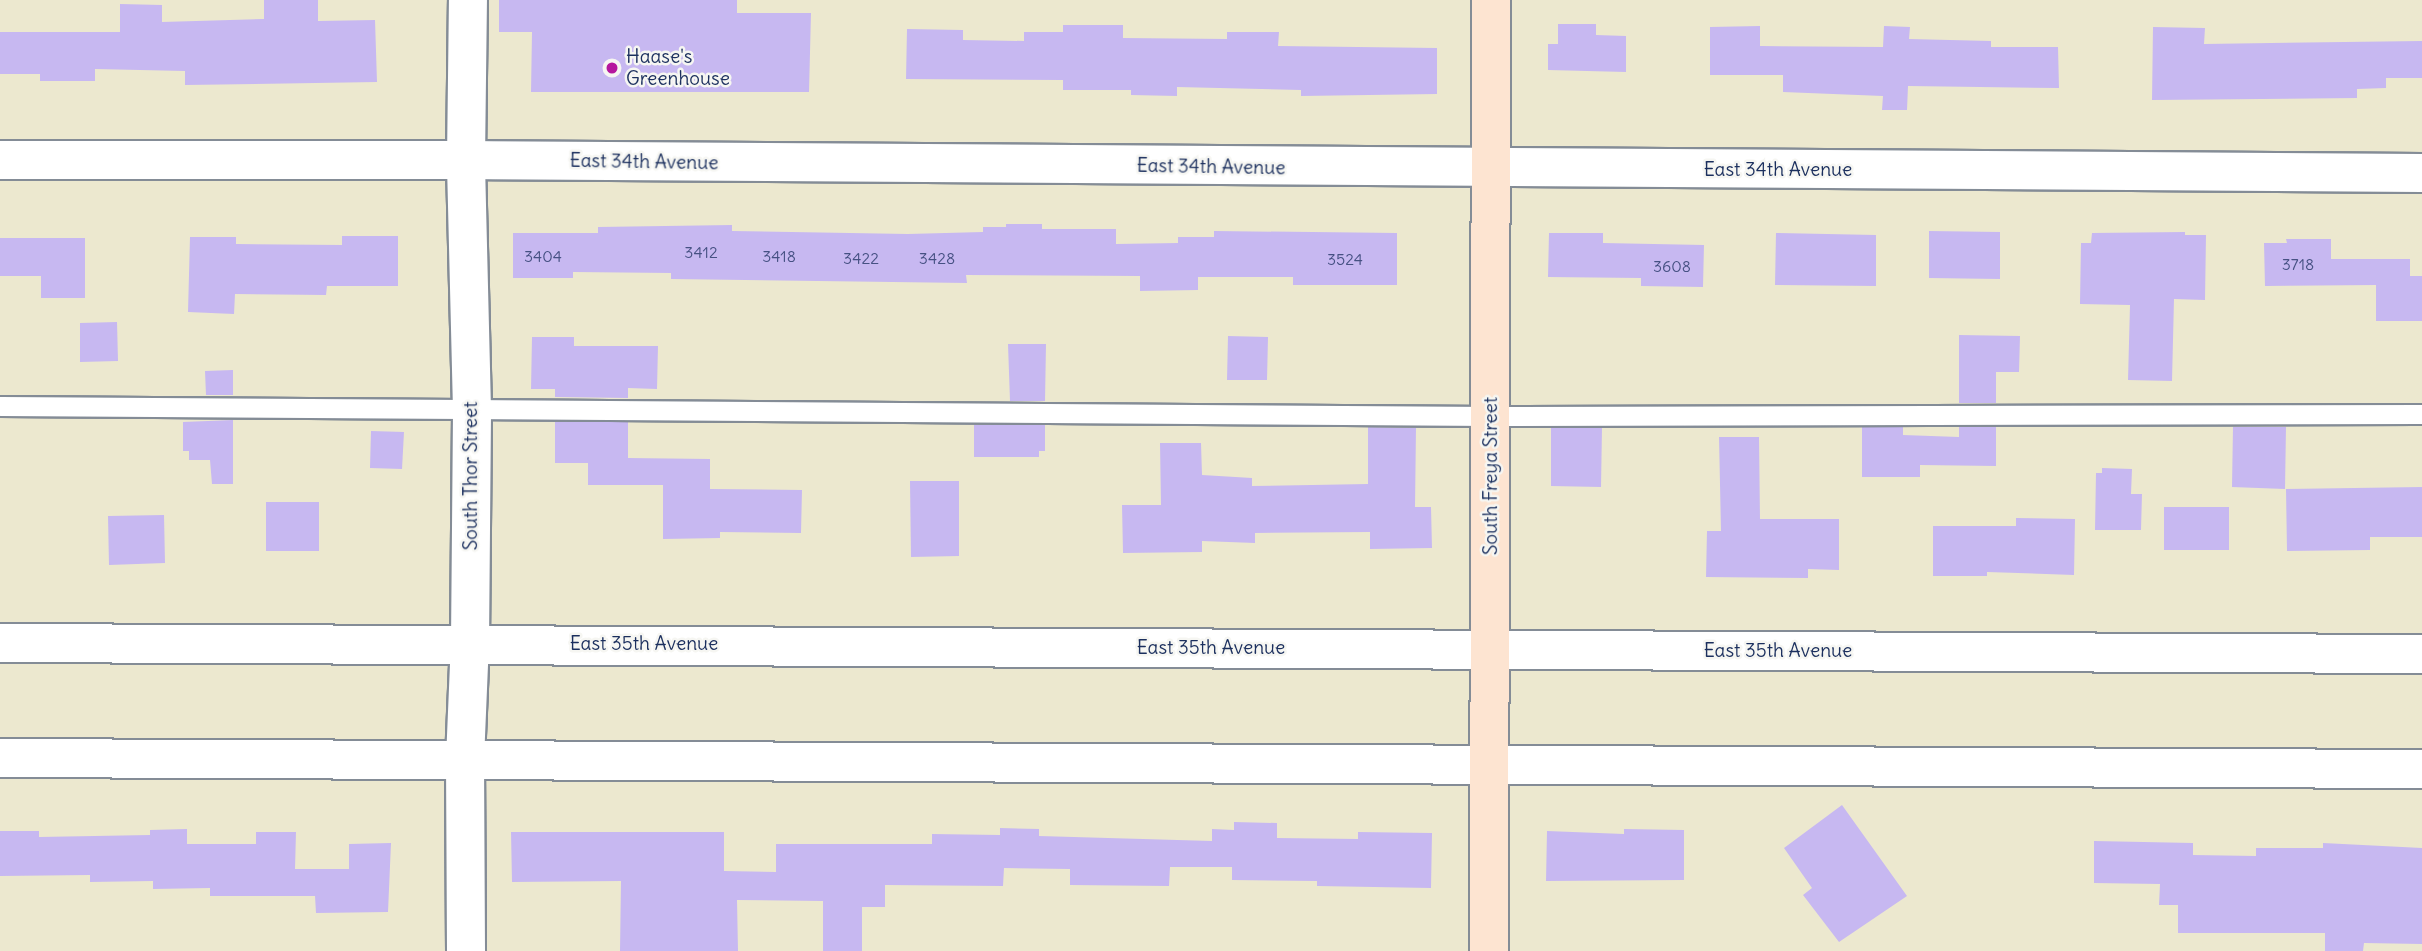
<!DOCTYPE html>
<html>
<head>
<meta charset="utf-8">
<style>
	body { margin:0 }
	#map { position:relative; width:2422px; height:951px; overflow:hidden; background:#ece8cf; font-family:Delius,sans-serif }
	div>[style] { position:absolute }
	.building>* { inset:0; background:#c7b8f1 }
	.roads { filter:drop-shadow(2px 0 #848c96) drop-shadow(-2px 0 #848c96) drop-shadow(0 2px #848c96) drop-shadow(0 -2px #848c96) }
	.service>* { height:19px; margin:-9.5px; padding:0 9.5px; transform-origin:9.5px; border-radius:9.5px; background:#fff }
	.minor>* { height:38px; margin:-19px; padding:0 19px; transform-origin:19px; border-radius:19px; background:#fff }
	.secondary>* { height:38px; margin:-19px; padding:0 19px; transform-origin:19px; border-radius:19px; background:#fde4d1 }
	.dots>* { width:19px; height:19px; translate:-50% -50%; box-sizing:border-box; border:4px solid #f6f6f2; border-radius:50% }
	span { translate:-50% -50%; white-space:nowrap; text-align:center; line-height:1.15; -webkit-text-stroke:5px #f6f6f2; paint-order:stroke }
	.number-label { font-size:16px; color:#465183 }
	.number-label span { -webkit-text-stroke-width:0 }
	.poi-label { font-size:19px; color:#1b2f5e }
	.left { translate:0 -50%; text-align:left }
	.street-label { font-size:19px; color:#1b2f5e }
</style>
</head>
<body>
<div id="map">
	<div class="building">
		<i style="clip-path:polygon(264px 0,318px 0,318px 21px,375px 20px,377px 82px,185px 85px,185px 71px,95px 69px,95px 81px,40px 81px,40px 74px,0 74px,0 32px,120px 32px,120px 4px,162px 5px,162px 22px,264px 19px)"></i>
		<i style="clip-path:polygon(499px 0,737px 0,737px 13px,811px 13px,809px 92px,531px 92px,532px 32px,499px 32px)"></i>
		<i style="clip-path:polygon(1558px 24px,1596px 24px,1596px 35px,1626px 36px,1626px 72px,1548px 70px,1548px 44px,1558px 44px)"></i>
		<i style="clip-path:polygon(1063px 25px,1123px 25px,1123px 38px,1227px 39px,1227px 32px,1279px 32px,1278px 46px,1437px 48px,1437px 94px,1301px 96px,1301px 90px,1177px 87px,1177px 96px,1131px 95px,1131px 90px,1063px 90px,1063px 80px,906px 79px,907px 29px,963px 30px,963px 40px,1024px 41px,1024px 32px,1063px 32px)"></i>
		<i style="clip-path:polygon(1760px 26px,1760px 46px,1883px 47px,1884px 26px,1910px 27px,1909px 39px,1991px 41px,1991px 47px,2058px 47px,2059px 88px,1908px 86px,1907px 110px,1882px 110px,1883px 96px,1783px 92px,1783px 75px,1710px 75px,1710px 27px)"></i>
		<i style="clip-path:polygon(2153px 27px,2205px 28px,2204px 44px,2422px 41px,2422px 78px,2386px 78px,2386px 88px,2357px 89px,2357px 98px,2152px 100px)"></i>
		<i style="clip-path:polygon(1006px 224px,1042px 224px,1042px 229px,1116px 229px,1116px 244px,1178px 243px,1178px 237px,1214px 237px,1214px 231px,1397px 233px,1397px 285px,1293px 285px,1293px 277px,1198px 277px,1198px 290px,1140px 291px,1140px 276px,966px 275px,967px 283px,671px 279px,671px 273px,573px 272px,573px 278px,513px 278px,513px 233px,598px 233px,598px 227px,732px 225px,732px 231px,908px 234px,983px 232px,983px 227px,1006px 227px)"></i>
		<i style="clip-path:polygon(1929px 231px,2000px 232px,2000px 279px,1929px 278px)"></i>
		<i style="clip-path:polygon(2185px 232px,2185px 235px,2206px 235px,2205px 300px,2174px 299px,2172px 381px,2128px 380px,2130px 305px,2080px 304px,2081px 243px,2091px 243px,2092px 233px)"></i>
		<i style="clip-path:polygon(1549px 233px,1603px 233px,1603px 243px,1704px 245px,1703px 287px,1641px 286px,1641px 278px,1548px 277px)"></i>
		<i style="clip-path:polygon(1776px 233px,1876px 235px,1876px 286px,1775px 285px)"></i>
		<i style="clip-path:polygon(342px 236px,398px 236px,398px 286px,327px 286px,326px 295px,235px 294px,234px 314px,188px 312px,190px 237px,236px 237px,236px 244px,342px 245px)"></i>
		<i style="clip-path:polygon(0 238px,85px 238px,85px 298px,41px 298px,41px 276px,0 276px)"></i>
		<i style="clip-path:polygon(2286px 239px,2331px 239px,2331px 259px,2410px 259px,2410px 276px,2422px 276px,2422px 321px,2376px 321px,2376px 285px,2265px 286px,2264px 243px,2287px 243px)"></i>
		<i style="clip-path:polygon(117px 322px,118px 361px,80px 362px,80px 323px)"></i>
		<i style="clip-path:polygon(1959px 335px,2020px 336px,2019px 372px,1996px 372px,1996px 403px,1959px 403px)"></i>
		<i style="clip-path:polygon(1228px 336px,1268px 337px,1267px 380px,1227px 380px)"></i>
		<i style="clip-path:polygon(532px 337px,574px 337px,574px 346px,658px 346px,657px 389px,628px 388px,628px 398px,555px 397px,555px 389px,531px 389px)"></i>
		<i style="clip-path:polygon(1008px 344px,1046px 344px,1045px 401px,1010px 401px)"></i>
		<i style="clip-path:polygon(233px 370px,233px 395px,206px 395px,205px 371px)"></i>
		<i style="clip-path:polygon(233px 420px,233px 484px,212px 484px,210px 460px,189px 460px,189px 451px,183px 451px,183px 422px)"></i>
		<i style="clip-path:polygon(555px 422px,628px 422px,628px 458px,710px 459px,710px 489px,802px 490px,801px 533px,720px 532px,720px 538px,663px 539px,663px 485px,588px 485px,588px 463px,555px 463px)"></i>
		<i style="clip-path:polygon(974px 425px,1045px 425px,1045px 451px,1039px 451px,1039px 457px,974px 457px)"></i>
		<i style="clip-path:polygon(1368px 427px,1416px 428px,1415px 507px,1431px 507px,1432px 548px,1370px 549px,1370px 532px,1255px 533px,1255px 543px,1202px 541px,1202px 552px,1123px 553px,1122px 505px,1161px 505px,1160px 443px,1201px 443px,1202px 475px,1252px 478px,1252px 486px,1368px 484px)"></i>
		<i style="clip-path:polygon(1862px 427px,1903px 427px,1903px 435px,1959px 437px,1959px 427px,1996px 427px,1996px 466px,1920px 465px,1920px 477px,1862px 477px)"></i>
		<i style="clip-path:polygon(2233px 427px,2286px 427px,2285px 489px,2232px 487px)"></i>
		<i style="clip-path:polygon(1551px 428px,1602px 428px,1601px 487px,1551px 486px)"></i>
		<i style="clip-path:polygon(371px 431px,404px 432px,402px 469px,370px 468px)"></i>
		<i style="clip-path:polygon(1719px 437px,1759px 437px,1760px 519px,1839px 519px,1839px 570px,1808px 569px,1808px 578px,1706px 577px,1707px 531px,1721px 531px)"></i>
		<i style="clip-path:polygon(2102px 468px,2132px 469px,2131px 494px,2142px 494px,2141px 530px,2095px 530px,2096px 473px,2102px 473px)"></i>
		<i style="clip-path:polygon(910px 481px,959px 481px,959px 556px,911px 557px)"></i>
		<i style="clip-path:polygon(2422px 487px,2422px 537px,2370px 537px,2370px 550px,2287px 551px,2286px 489px)"></i>
		<i style="clip-path:polygon(266px 502px,319px 502px,319px 551px,266px 551px)"></i>
		<i style="clip-path:polygon(2164px 507px,2229px 507px,2229px 550px,2164px 550px)"></i>
		<i style="clip-path:polygon(164px 515px,165px 563px,109px 565px,108px 516px)"></i>
		<i style="clip-path:polygon(2016px 518px,2075px 519px,2074px 575px,1987px 572px,1987px 576px,1933px 576px,1933px 526px,2016px 526px)"></i>
		<i style="clip-path:polygon(1842px 805px,1907px 896px,1839px 942px,1803px 895px,1812px 888px,1784px 848px)"></i>
		<i style="clip-path:polygon(1234px 822px,1277px 823px,1277px 838px,1358px 839px,1358px 832px,1432px 833px,1431px 888px,1317px 886px,1317px 881px,1232px 880px,1232px 867px,1170px 867px,1169px 886px,1070px 885px,1070px 869px,1004px 868px,1003px 886px,885px 885px,885px 907px,862px 907px,862px 951px,823px 951px,823px 901px,737px 900px,738px 951px,620px 951px,621px 881px,512px 882px,511px 832px,724px 832px,724px 871px,776px 872px,776px 844px,932px 844px,932px 834px,1000px 835px,1000px 828px,1039px 829px,1039px 836px,1212px 841px,1212px 829px,1234px 830px)"></i>
		<i style="clip-path:polygon(187px 829px,187px 844px,256px 844px,256px 832px,296px 832px,295px 869px,349px 869px,349px 844px,391px 843px,388px 912px,316px 913px,315px 896px,210px 896px,210px 888px,153px 889px,153px 881px,90px 882px,90px 875px,0 876px,0 831px,39px 831px,39px 837px,150px 835px,150px 830px)"></i>
		<i style="clip-path:polygon(1624px 829px,1684px 830px,1684px 880px,1546px 881px,1547px 831px,1624px 834px)"></i>
		<i style="clip-path:polygon(2094px 841px,2193px 843px,2193px 855px,2256px 856px,2256px 848px,2323px 848px,2323px 843px,2422px 848px,2422px 944px,2364px 943px,2363px 951px,2325px 951px,2325px 933px,2178px 933px,2178px 905px,2159px 905px,2160px 884px,2094px 883px)"></i>
	</div>
	<div class="roads">
		<div class="service">
			<i style="left:0;top:406px;width:1491px;rotate:0.38deg"></i>
			<i style="left:1491px;top:416px;width:931px;rotate:-0.12deg"></i>
		</div>
		<div class="minor">
			<i style="left:0;top:160px;width:466px"></i>
			<i style="left:466px;top:160px;width:1956px;rotate:0.38deg"></i>
			<i style="left:0;top:643px;width:2422px;rotate:0.26deg"></i>
			<i style="left:0;top:758px;width:2422px;rotate:0.26deg"></i>
			<i style="left:466px;top:951px;width:191px;rotate:-90.3deg"></i>
			<i style="left:465px;top:760px;width:117px;rotate:-87.6deg"></i>
			<i style="left:470px;top:643px;width:233px;rotate:-89.5deg"></i>
			<i style="left:472px;top:410px;width:250px;rotate:-91.4deg"></i>
			<i style="left:466px;top:160px;width:160px;rotate:-89.3deg"></i>
		</div>
		<div class="secondary">
			<i style="left:1489px;top:951px;width:951px;rotate:-89.88deg"></i>
		</div>
	</div>
	<div class="dots">
		<i style="left:612px;top:68px;background:#b5179e"></i>
	</div>
	<div class="number-label">
		<span style="left:701px;top:252px">3412</span>
		<span style="left:543px;top:256px">3404</span>
		<span style="left:779px;top:256px">3418</span>
		<span style="left:861px;top:258px">3422</span>
		<span style="left:937px;top:258px">3428</span>
		<span style="left:1345px;top:259px">3524</span>
		<span style="left:2298px;top:264px">3718</span>
		<span style="left:1672px;top:266px">3608</span>
	</div>
	<div class="poi-label">
		<span class="left" style="left:626px;top:68px">Haase's<br>Greenhouse</span>
	</div>
	<div class="street-label">
		<span style="left:644px;top:162px;rotate:1deg">East 34th Avenue</span>
		<span style="left:1211px;top:167px;rotate:1deg">East 34th Avenue</span>
		<span style="left:1778px;top:170px">East 34th Avenue</span>
		<span style="left:471px;top:476px;rotate:-90deg">South Thor Street</span>
		<span style="left:1491px;top:476px;rotate:-90deg">South Freya Street</span>
		<span style="left:644px;top:644px">East 35th Avenue</span>
		<span style="left:1211px;top:648px">East 35th Avenue</span>
		<span style="left:1778px;top:651px">East 35th Avenue</span>
	</div>
</div>
</body>
</html>
